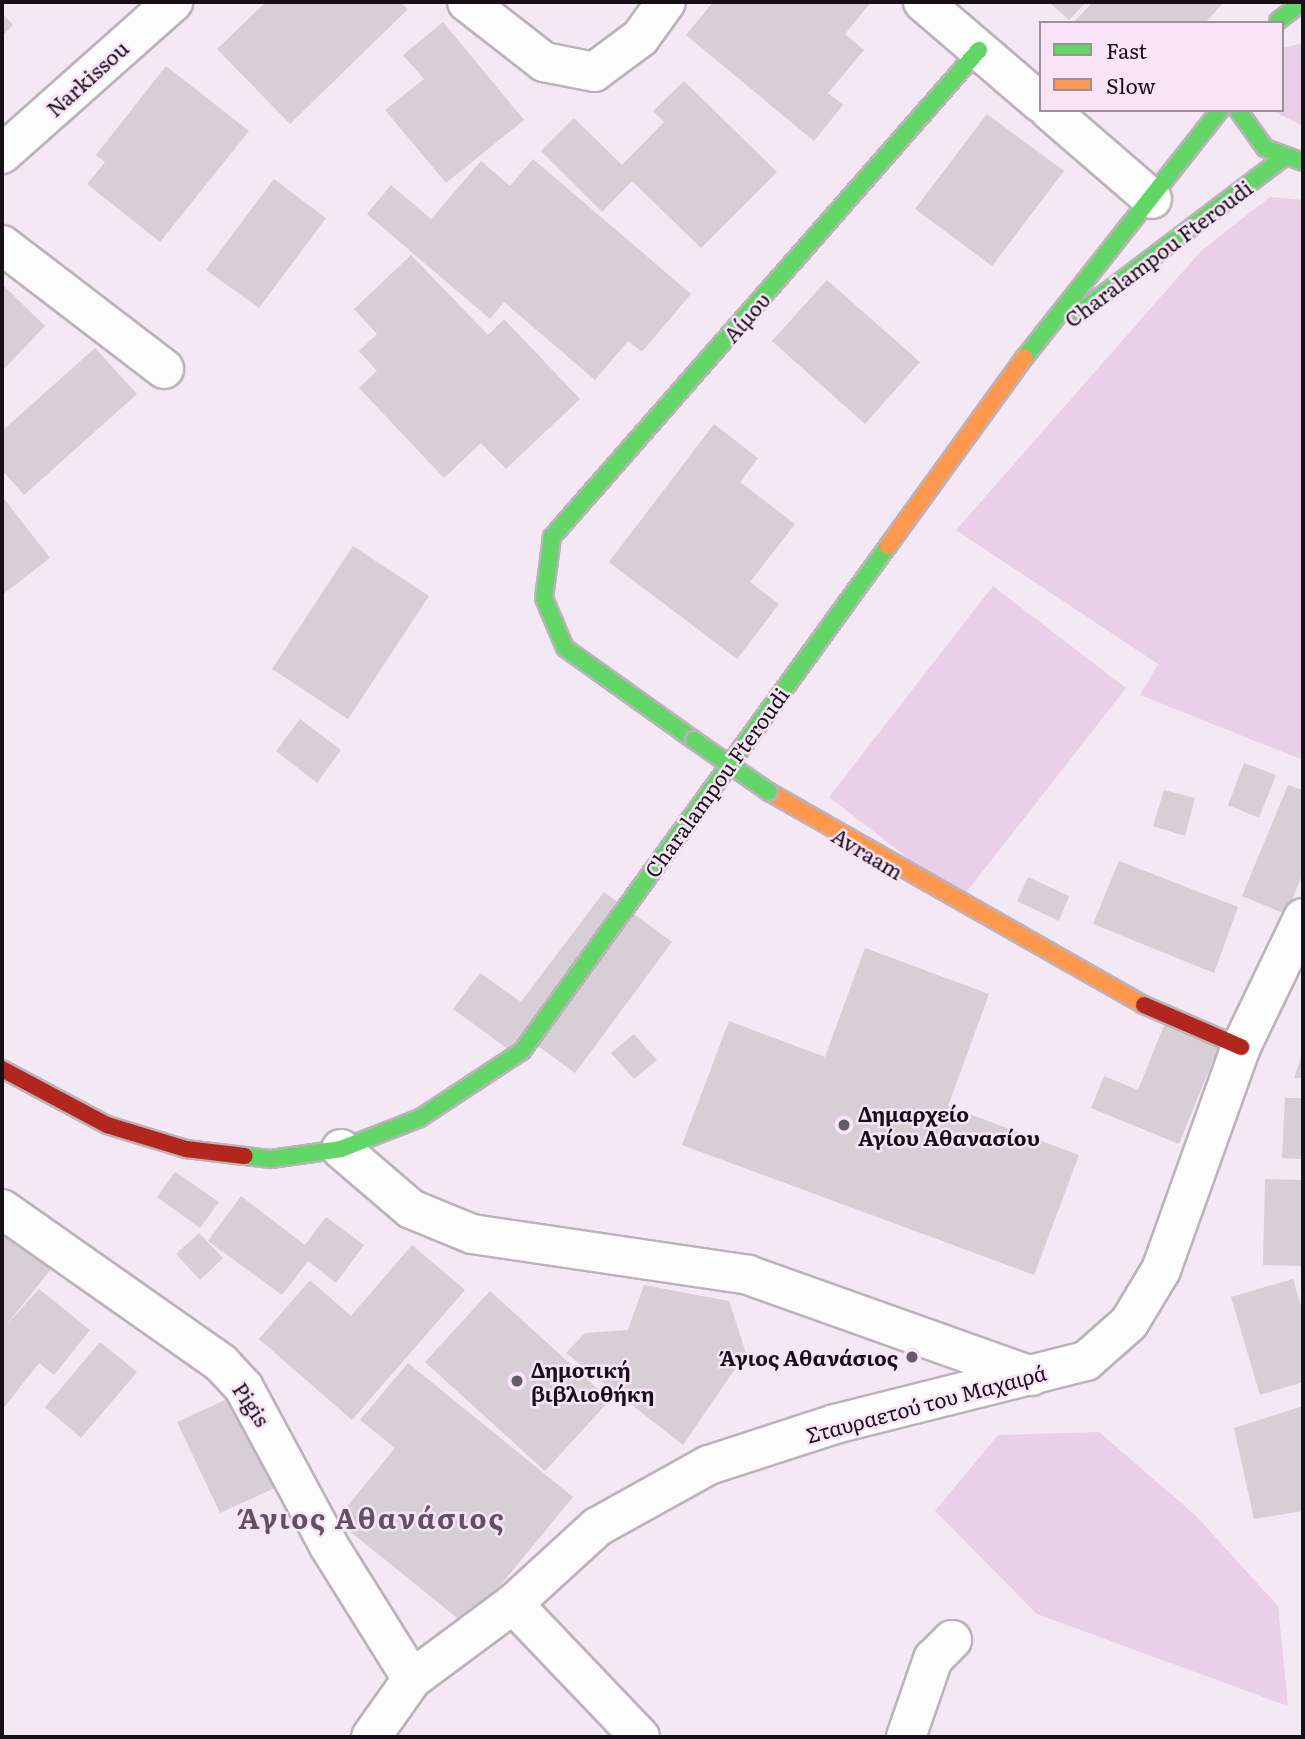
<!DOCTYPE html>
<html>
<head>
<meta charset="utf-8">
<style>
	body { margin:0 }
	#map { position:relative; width:1305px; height:1739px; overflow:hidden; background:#f3e8f3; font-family:Literata,serif }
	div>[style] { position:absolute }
	.green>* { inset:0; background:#eacfe9 }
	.building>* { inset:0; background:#d7ced6 }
	.roads { filter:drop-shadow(2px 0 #bbb2ba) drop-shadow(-2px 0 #bbb2ba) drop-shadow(0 2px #bbb2ba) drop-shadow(0 -2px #bbb2ba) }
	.street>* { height:38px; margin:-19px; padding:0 19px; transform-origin:19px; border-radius:19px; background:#fdfcfd }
	.fast>* { height:16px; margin:-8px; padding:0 8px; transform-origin:8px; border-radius:8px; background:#63d668 }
	.slow>* { height:16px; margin:-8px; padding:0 8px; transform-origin:8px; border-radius:8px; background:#ff974d }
	.jam>* { height:16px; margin:-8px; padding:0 8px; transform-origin:8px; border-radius:8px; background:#b3261e }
	.bridges { filter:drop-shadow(2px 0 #bbb2ba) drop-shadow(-2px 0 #bbb2ba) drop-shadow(0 2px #bbb2ba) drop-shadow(0 -2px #bbb2ba) }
	.fast-bridge>* { height:16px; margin:-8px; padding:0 8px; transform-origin:8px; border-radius:8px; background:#63d668 }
	.dots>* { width:19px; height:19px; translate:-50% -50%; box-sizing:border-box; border:4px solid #f8e3f7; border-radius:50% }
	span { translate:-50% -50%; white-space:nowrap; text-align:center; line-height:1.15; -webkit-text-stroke:5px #f8e3f7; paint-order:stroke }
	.street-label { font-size:21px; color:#171017 }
	.poi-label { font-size:21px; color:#171017; font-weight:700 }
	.left { translate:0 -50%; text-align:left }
	.right { translate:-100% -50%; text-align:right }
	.district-label { font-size:28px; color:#625162; font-weight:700; letter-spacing:2px }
	.frame { position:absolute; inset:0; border:4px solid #171017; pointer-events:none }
	.legend { position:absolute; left:1039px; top:21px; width:245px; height:91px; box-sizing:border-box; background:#f8e3f7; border:2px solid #9e8f9d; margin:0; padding:9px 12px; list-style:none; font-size:21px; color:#171017 }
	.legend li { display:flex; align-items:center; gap:14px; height:35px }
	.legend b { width:35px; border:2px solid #9e8f9d }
</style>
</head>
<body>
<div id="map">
	<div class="green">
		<i style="clip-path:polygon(1303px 43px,1303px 126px,1271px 110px,1282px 110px,1282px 48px)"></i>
		<i style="clip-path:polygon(1270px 197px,1303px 200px,1303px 760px,1140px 695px,1158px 664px,956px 530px,1201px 251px)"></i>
		<i style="clip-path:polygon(993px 586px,1126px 688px,961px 899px,829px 797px)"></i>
		<i style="clip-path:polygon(1099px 1432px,1195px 1515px,1278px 1606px,1288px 1706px,1037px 1614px,935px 1511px,998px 1435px)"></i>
	</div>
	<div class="building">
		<i style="clip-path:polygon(266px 2px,400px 2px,408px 9px,290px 124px,217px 49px)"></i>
		<i style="clip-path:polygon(713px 2px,871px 2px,845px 34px,864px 50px,828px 93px,843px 105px,814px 141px,686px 35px)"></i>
		<i style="clip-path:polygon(1049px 2px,1086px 2px,1069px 20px)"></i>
		<i style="clip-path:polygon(1093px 2px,1224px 2px,1205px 23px,1073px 23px)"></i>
		<i style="clip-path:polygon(2px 13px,13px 25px,2px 36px)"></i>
		<i style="clip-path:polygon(443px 22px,524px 120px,446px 183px,385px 110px,424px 79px,403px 55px)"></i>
		<i style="clip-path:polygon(166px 66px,249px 131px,160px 242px,87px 184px,105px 162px,96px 155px)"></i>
		<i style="clip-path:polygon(684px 81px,777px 172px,701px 248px,632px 181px,602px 212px,541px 151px,574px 118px,622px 165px,664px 122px,653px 111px)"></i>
		<i style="clip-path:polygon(987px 114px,1064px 171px,992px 266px,915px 209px)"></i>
		<i style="clip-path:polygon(533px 159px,691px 294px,642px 352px,628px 341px,595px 380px,504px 302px,490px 319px,367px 214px,391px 185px,431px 219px,481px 161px,510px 186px)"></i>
		<i style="clip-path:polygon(274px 179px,326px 218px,259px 308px,206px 270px)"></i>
		<i style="clip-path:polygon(411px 255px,488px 335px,504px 319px,580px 399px,506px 469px,481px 443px,444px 478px,359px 388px,377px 371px,359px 351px,377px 334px,354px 309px)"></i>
		<i style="clip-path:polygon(827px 280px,920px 362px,865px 424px,772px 341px)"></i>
		<i style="clip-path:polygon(2px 284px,45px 326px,2px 371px)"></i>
		<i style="clip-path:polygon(95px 348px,137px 394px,24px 495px,2px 470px,2px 431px)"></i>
		<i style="clip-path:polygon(714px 424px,758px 458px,740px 482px,795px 524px,750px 582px,779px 604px,737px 659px,609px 562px)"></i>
		<i style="clip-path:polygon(2px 496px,50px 558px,2px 595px)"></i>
		<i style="clip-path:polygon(353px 546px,429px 596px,348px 719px,272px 669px)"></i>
		<i style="clip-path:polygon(300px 719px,341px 750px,317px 783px,276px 751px)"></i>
		<i style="clip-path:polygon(1244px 763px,1276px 775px,1259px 818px,1228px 805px)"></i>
		<i style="clip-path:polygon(1288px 785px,1303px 790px,1303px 873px,1286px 914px,1242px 896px)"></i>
		<i style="clip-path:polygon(1164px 790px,1195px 798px,1185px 836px,1153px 826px)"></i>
		<i style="clip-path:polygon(1119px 861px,1238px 907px,1214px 973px,1093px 924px)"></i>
		<i style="clip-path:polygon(1028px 877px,1069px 896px,1059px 921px,1017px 901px)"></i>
		<i style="clip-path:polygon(604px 892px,672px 942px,575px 1073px,538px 1046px,526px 1062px,453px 1009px,480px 973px,521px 1002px)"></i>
		<i style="clip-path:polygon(865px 948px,989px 994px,948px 1106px,1079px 1155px,1034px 1275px,682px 1145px,729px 1021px,825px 1057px)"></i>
		<i style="clip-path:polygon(1164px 1025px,1218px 1048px,1179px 1144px,1091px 1108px,1104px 1076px,1138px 1090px)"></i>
		<i style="clip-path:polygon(634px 1034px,657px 1060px,634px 1079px,611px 1053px)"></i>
		<i style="clip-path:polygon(1303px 1052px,1303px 1078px,1294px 1078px)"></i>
		<i style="clip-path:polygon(1285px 1098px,1303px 1098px,1303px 1159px,1282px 1158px)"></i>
		<i style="clip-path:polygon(175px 1172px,219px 1202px,200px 1228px,157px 1197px)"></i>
		<i style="clip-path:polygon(1265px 1179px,1303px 1180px,1303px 1266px,1263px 1265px)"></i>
		<i style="clip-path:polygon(241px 1196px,305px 1245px,326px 1217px,364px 1245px,336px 1283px,308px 1261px,282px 1295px,208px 1241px)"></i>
		<i style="clip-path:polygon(2px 1227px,52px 1268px,4px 1328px,2px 1326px)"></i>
		<i style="clip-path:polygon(199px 1233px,223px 1258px,200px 1280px,176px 1254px)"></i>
		<i style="clip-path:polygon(412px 1245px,465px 1290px,352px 1420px,259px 1339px,310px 1280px,351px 1316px)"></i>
		<i style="clip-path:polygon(1293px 1279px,1303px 1312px,1303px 1382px,1260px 1395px,1231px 1297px)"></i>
		<i style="clip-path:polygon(644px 1285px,729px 1301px,746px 1353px,683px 1445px,566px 1353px,585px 1333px,628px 1330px)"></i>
		<i style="clip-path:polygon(39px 1289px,90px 1330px,54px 1375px,39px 1363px,2px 1410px,2px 1330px)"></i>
		<i style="clip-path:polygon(490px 1291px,610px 1400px,545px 1471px,425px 1362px)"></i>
		<i style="clip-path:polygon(100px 1342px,137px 1372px,81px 1438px,45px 1407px)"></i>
		<i style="clip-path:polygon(408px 1363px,573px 1497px,467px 1626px,336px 1520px,395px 1448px,360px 1420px)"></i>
		<i style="clip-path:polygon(236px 1395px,279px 1486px,220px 1513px,177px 1422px)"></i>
		<i style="clip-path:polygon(1303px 1406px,1303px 1511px,1254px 1519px,1234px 1428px)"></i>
	</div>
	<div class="roads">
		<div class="street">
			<i style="left:467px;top:2px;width:98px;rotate:37.9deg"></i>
			<i style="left:544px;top:62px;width:51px;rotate:11.3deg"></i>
			<i style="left:594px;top:72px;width:57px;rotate:-36.5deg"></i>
			<i style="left:640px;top:38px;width:44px;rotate:-54.2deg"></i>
			<i style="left:923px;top:2px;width:155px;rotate:40.6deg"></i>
			<i style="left:1049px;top:110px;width:136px;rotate:40.8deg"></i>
			<i style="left:2px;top:154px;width:229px;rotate:-41.6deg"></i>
			<i style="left:2px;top:245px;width:204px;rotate:37.4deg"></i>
			<i style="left:341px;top:1149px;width:92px;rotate:40.6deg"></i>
			<i style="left:411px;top:1209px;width:66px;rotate:22.3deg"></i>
			<i style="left:472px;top:1234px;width:279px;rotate:8.4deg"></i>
			<i style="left:748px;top:1275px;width:301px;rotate:19.6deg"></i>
			<i style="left:2px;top:1209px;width:268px;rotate:35.1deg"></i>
			<i style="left:221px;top:1363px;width:34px;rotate:47deg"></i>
			<i style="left:244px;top:1388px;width:179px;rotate:61.7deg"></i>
			<i style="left:329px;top:1546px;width:157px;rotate:58deg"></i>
			<i style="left:513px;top:1604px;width:184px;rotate:46.3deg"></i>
			<i style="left:371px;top:1737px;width:71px;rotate:-54.7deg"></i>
			<i style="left:412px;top:1679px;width:126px;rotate:-36.6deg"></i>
			<i style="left:513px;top:1604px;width:114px;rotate:-42.5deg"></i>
			<i style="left:597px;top:1527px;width:128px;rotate:-29deg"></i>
			<i style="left:709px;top:1465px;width:133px;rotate:-18deg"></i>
			<i style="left:835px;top:1424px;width:259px;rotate:-14.1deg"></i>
			<i style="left:1086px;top:1361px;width:57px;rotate:-41.5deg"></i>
			<i style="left:1129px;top:1323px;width:62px;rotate:-58.9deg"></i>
			<i style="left:1161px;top:1270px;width:237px;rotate:-70.3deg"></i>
			<i style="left:1241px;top:1047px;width:143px;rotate:-64.3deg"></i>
			<i style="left:906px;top:1737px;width:83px;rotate:-70.9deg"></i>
			<i style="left:933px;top:1659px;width:27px;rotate:-45deg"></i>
		</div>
		<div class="fast">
			<i style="left:1278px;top:21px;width:31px;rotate:-38deg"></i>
			<i style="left:1238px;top:110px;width:47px;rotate:54.6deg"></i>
			<i style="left:1265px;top:148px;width:40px;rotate:20.2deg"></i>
			<i style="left:1080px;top:312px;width:255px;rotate:-37.2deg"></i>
			<i style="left:1025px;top:357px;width:315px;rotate:-51.7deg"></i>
			<i style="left:694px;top:740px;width:158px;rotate:-144.5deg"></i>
			<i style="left:565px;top:648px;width:54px;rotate:-112.8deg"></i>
			<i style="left:544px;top:598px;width:62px;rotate:-82.5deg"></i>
			<i style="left:552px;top:537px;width:648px;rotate:-48.76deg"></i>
			<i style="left:245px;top:1156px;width:26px;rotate:7deg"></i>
			<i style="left:271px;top:1159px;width:71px;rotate:-8.1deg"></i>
			<i style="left:341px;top:1149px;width:85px;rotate:-21.4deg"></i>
			<i style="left:420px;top:1118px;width:122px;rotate:-33.3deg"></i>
			<i style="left:522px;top:1051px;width:624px;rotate:-54.07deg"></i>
		</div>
		<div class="slow">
			<i style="left:888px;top:546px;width:233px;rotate:-54.1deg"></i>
			<i style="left:769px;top:792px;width:431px;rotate:29.6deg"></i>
		</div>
		<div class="jam">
			<i style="left:1144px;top:1005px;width:106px;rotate:23.4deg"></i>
			<i style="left:2px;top:1069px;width:119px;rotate:28.1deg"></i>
			<i style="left:107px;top:1125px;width:83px;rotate:16.9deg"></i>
			<i style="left:186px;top:1149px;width:59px;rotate:6.8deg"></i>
		</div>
	</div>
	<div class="bridges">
		<div class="fast-bridge">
			<i style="left:694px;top:740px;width:91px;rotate:34.7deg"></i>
		</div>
	</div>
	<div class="dots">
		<i style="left:844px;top:1125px;background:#645c64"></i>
		<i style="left:912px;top:1357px;background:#645c64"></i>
		<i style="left:517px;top:1381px;background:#645c64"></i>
	</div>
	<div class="street-label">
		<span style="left:87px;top:78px;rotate:-42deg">Narkissou</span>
		<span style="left:1158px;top:253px;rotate:-37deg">Charalampou Fteroudi</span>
		<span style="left:746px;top:317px;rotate:-49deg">Αίμου</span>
		<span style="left:716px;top:782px;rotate:-54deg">Charalampou Fteroudi</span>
		<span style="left:868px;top:853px;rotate:31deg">Avraam</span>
		<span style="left:926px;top:1403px;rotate:-15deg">Σταυραετού του Μαχαιρά</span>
		<span style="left:252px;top:1404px;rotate:56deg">Pigis</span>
	</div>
	<div class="poi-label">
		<span class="left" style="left:858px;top:1125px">Δημαρχείο<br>Αγίου Αθανασίου</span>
		<span class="right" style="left:898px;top:1357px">Άγιος Αθανάσιος</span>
		<span class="left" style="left:531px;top:1381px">Δημοτική<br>βιβλιοθήκη</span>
	</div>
	<div class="district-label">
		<span style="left:372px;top:1517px">Άγιος Αθανάσιος</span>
	</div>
	<div class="frame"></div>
	<ul class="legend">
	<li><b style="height:9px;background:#63d668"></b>Fast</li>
	<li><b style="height:9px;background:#ff974d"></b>Slow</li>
	</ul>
</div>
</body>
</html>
